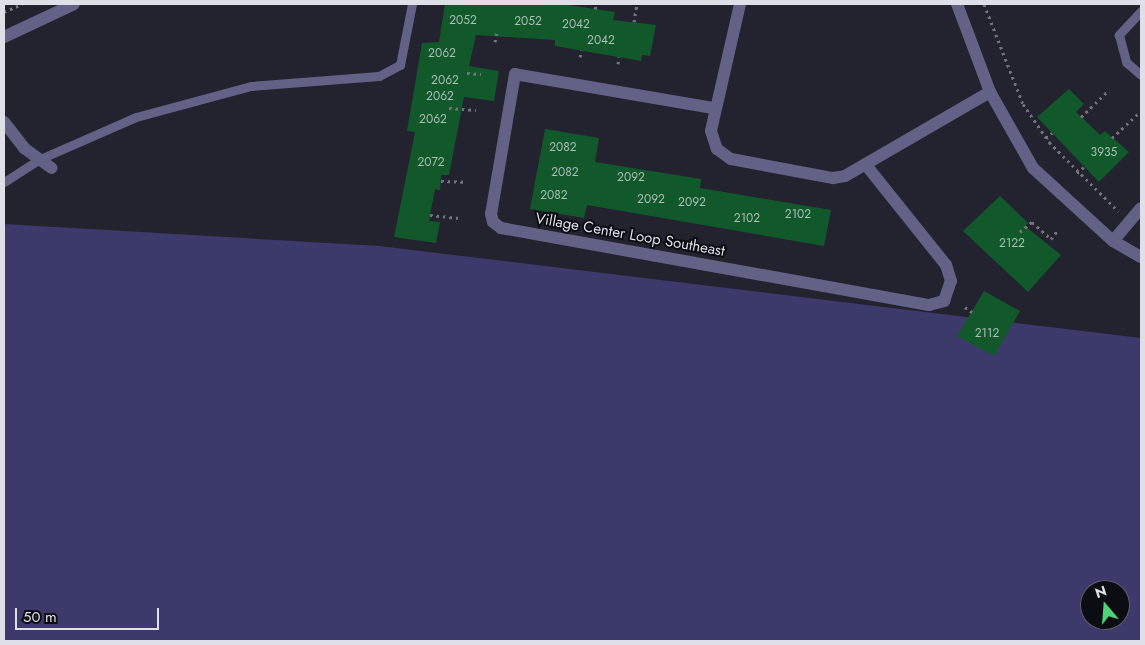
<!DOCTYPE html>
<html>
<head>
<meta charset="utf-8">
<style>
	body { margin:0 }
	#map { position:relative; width:1145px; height:645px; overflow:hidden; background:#22232e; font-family:Jost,sans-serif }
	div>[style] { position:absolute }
	.green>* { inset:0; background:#3c3a6b }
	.building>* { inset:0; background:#11592b }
	.path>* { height:3px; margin-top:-1.5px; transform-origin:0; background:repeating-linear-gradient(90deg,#73747e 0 2.5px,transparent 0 6.5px) }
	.service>* { height:9px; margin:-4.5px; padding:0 4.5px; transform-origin:4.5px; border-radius:4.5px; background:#626287 }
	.minor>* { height:12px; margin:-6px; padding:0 6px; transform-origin:6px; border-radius:6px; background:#626287 }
	.tertiary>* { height:12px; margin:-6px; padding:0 6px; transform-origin:6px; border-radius:6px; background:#626287 }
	span { translate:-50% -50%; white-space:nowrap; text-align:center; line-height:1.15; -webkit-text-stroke:4px #0c0d12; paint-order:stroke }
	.number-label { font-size:12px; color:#abbeb8 }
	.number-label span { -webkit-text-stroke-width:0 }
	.street-label { font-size:15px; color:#dedfe7 }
	.frame { position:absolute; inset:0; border:5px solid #dedfe7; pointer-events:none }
	.north { position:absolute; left:1080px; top:580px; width:50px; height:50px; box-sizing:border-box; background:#0c0d12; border:1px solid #606167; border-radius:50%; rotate:342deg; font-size:14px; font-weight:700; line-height:20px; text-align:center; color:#dedfe7 }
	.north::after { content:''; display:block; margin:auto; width:18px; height:22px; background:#4ad677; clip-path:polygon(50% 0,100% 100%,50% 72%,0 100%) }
	.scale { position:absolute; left:15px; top:608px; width:144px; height:22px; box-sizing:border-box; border:2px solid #dedfe7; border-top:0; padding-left:6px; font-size:15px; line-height:18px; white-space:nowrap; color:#dedfe7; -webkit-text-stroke:4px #0c0d12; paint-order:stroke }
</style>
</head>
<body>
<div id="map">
	<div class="green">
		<i style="clip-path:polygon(evenodd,4px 224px,379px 246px,1141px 338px,1141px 641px,4px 641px,4px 224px,1090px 590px,1120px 590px,1120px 620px,1090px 620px,1090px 590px)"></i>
	</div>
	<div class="building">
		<i style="clip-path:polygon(445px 4px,561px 4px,615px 12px,613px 20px,656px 25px,650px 56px,642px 55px,641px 61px,555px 46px,555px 40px,476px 35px,469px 66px,499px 71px,494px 101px,464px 97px,449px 175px,441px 175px,440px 190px,435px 189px,429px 221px,440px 222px,436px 243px,394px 237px,415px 132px,407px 131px,422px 43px,439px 42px)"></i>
		<i style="clip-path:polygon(1069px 89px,1084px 104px,1076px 112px,1100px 135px,1105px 131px,1129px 152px,1099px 182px,1037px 117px)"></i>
		<i style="clip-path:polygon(545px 129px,599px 138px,595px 162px,701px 179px,700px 188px,831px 210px,824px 246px,587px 205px,584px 218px,530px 209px)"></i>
		<i style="clip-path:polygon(1000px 196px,1028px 223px,1025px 226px,1061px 255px,1028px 292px,963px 231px)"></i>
		<i style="clip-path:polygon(984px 291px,1020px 311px,994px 356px,957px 336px)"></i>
	</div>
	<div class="path">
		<i style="left:984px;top:4px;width:107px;rotate:68.7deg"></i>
		<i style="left:1023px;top:104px;width:46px;rotate:55.6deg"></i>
		<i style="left:1049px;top:142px;width:98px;rotate:45deg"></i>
		<i style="left:595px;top:9px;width:5px;rotate:-68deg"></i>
		<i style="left:4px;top:12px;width:20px;rotate:-24deg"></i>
		<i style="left:634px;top:22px;width:18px;rotate:-81deg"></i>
		<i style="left:495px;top:42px;width:10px;rotate:-79deg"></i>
		<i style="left:580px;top:57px;width:7px;rotate:-74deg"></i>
		<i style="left:618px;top:64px;width:7px;rotate:-82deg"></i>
		<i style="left:467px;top:73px;width:14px;rotate:4deg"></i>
		<i style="left:449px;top:108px;width:27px;rotate:4deg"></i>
		<i style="left:1081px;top:117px;width:36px;rotate:-44deg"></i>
		<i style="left:1046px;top:138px;width:8px;rotate:-40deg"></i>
		<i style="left:1112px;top:138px;width:37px;rotate:-43deg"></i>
		<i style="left:1077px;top:173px;width:9px;rotate:-41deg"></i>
		<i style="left:441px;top:181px;width:24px;rotate:2deg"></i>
		<i style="left:430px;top:215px;width:29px;rotate:6deg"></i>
		<i style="left:1020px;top:232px;width:16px;rotate:-40deg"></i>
		<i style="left:1032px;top:222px;width:25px;rotate:42deg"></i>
		<i style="left:1051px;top:239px;width:10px;rotate:-53deg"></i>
		<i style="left:965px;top:307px;width:9px;rotate:36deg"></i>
	</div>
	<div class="service">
		<i style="left:1141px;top:11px;width:33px;rotate:133deg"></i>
		<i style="left:1119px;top:35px;width:28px;rotate:75deg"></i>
		<i style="left:1126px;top:62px;width:20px;rotate:41deg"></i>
		<i style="left:4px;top:182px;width:43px;rotate:-32.6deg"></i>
		<i style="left:40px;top:159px;width:105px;rotate:-23.6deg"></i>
		<i style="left:136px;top:117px;width:119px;rotate:-15.1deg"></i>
		<i style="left:251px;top:86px;width:128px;rotate:-4.5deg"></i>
		<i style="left:379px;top:76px;width:24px;rotate:-28deg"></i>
		<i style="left:400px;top:65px;width:62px;rotate:-78.9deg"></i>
	</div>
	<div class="minor">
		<i style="left:740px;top:4px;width:130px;rotate:102.9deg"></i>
		<i style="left:711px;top:131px;width:19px;rotate:72deg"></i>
		<i style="left:717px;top:149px;width:17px;rotate:36deg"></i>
		<i style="left:731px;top:159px;width:104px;rotate:10.6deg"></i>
		<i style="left:833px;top:178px;width:12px;rotate:-9deg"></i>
		<i style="left:845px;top:176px;width:168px;rotate:-30.1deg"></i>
		<i style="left:713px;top:108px;width:201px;rotate:-170.3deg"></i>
		<i style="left:515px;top:74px;width:142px;rotate:99.7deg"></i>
		<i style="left:491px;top:214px;width:8px;rotate:76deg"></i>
		<i style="left:493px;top:222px;width:10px;rotate:37deg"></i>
		<i style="left:501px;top:228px;width:435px;rotate:10.2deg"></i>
		<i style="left:929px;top:305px;width:16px;rotate:-15deg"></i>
		<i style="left:944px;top:301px;width:21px;rotate:-71deg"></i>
		<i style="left:951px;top:281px;width:17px;rotate:-107deg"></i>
		<i style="left:946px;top:265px;width:129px;rotate:-128.7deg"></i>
		<i style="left:4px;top:122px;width:33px;rotate:52deg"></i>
		<i style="left:24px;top:148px;width:34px;rotate:36deg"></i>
		<i style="left:1113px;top:241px;width:43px;rotate:-49.7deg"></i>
	</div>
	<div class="tertiary">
		<i style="left:957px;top:4px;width:94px;rotate:69.4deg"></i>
		<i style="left:990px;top:92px;width:87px;rotate:60.5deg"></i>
		<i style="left:1033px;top:168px;width:108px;rotate:42.4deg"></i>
		<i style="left:1113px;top:241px;width:32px;rotate:30deg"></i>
		<i style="left:4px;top:37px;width:77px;rotate:-25.2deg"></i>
	</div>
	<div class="number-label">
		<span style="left:463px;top:21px">2052</span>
		<span style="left:528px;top:22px">2052</span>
		<span style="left:576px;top:25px">2042</span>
		<span style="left:601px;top:41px">2042</span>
		<span style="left:442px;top:54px">2062</span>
		<span style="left:445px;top:81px">2062</span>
		<span style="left:440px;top:97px">2062</span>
		<span style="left:433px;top:120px">2062</span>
		<span style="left:563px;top:148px">2082</span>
		<span style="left:1104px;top:153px">3935</span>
		<span style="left:431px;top:163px">2072</span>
		<span style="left:565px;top:173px">2082</span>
		<span style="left:631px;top:178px">2092</span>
		<span style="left:554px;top:196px">2082</span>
		<span style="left:651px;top:200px">2092</span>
		<span style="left:692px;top:203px">2092</span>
		<span style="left:798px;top:215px">2102</span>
		<span style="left:747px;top:219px">2102</span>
		<span style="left:1012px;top:244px">2122</span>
		<span style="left:987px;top:334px">2112</span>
	</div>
	<div class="street-label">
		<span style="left:630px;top:235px;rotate:10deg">Village Center Loop Southeast</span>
	</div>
	<div class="frame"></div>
	<div class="north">N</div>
	<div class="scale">50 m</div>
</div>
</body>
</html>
